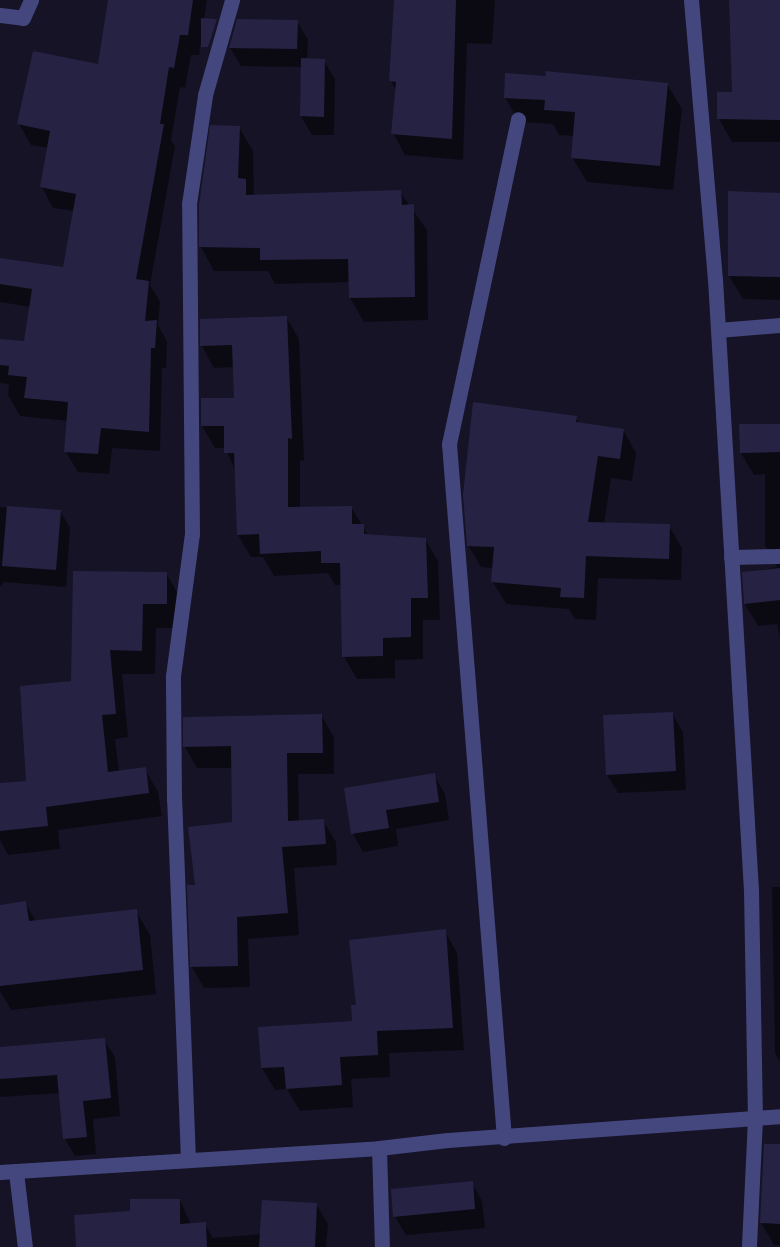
<!DOCTYPE html>
<html>
<head>
<meta charset="utf-8">
<style>
	body { margin:0 }
	#map { position:relative; width:780px; height:1247px; overflow:hidden; background:#151325; font-family:Manrope,sans-serif }
	div>[style] { position:absolute }
	.shadow>* { inset:0; background:#0007 }
	.building>* { inset:0; background:#262244 }
	.minor>* { height:15px; margin:-7.5px; padding:0 7.5px; transform-origin:7.5px; border-radius:7.5px; background:#44467e }
	span { translate:-50% -50%; white-space:nowrap; text-align:center; line-height:1.15; -webkit-text-stroke:4.5px #151325; paint-order:stroke }
</style>
</head>
<body>
<div id="map">
	<div class="shadow">
		<i style="clip-path:polygon(109px 0,207px 0,199px 55px,191px 55px,185px 88px,180px 87px,171px 140px,175px 146px,150px 285px,160px 302px,158px 325px,167px 342px,166px 368px,162px 368px,160px 451px,112px 448px,109px 474px,78px 472px,66px 452px,68px 421px,20px 416px,8px 395px,9px 384px,0 383px,0 340px,25px 343px,31px 307px,0 302px,0 259px,64px 269px,75px 211px,53px 208px,42px 187px,48px 148px,31px 145px,19px 124px,99px 66px)"></i>
		<i style="clip-path:polygon(395px 0,495px 0,492px 44px,467px 43px,463px 160px,405px 155px,393px 133px,396px 91px,391px 81px)"></i>
		<i style="clip-path:polygon(731px 0,780px 0,780px 142px,732px 142px,719px 119px,734px 93px)"></i>
		<i style="clip-path:polygon(297px 21px,308px 40px,307px 60px,324px 61px,335px 79px,334px 135px,312px 135px,301px 116px,302px 67px,241px 66px,230px 48px)"></i>
		<i style="clip-path:polygon(667px 84px,682px 109px,673px 190px,587px 182px,572px 157px,574px 136px,559px 135px,553px 124px,519px 122px,505px 97px)"></i>
		<i style="clip-path:polygon(239px 127px,253px 151px,254px 196px,400px 192px,427px 230px,428px 320px,364px 322px,350px 298px,350px 282px,275px 284px,268px 271px,214px 271px,201px 247px)"></i>
		<i style="clip-path:polygon(780px 194px,780px 300px,743px 299px,729px 276px)"></i>
		<i style="clip-path:polygon(286px 317px,299px 339px,304px 461px,300px 460px,300px 508px,351px 507px,368px 535px,425px 539px,438px 561px,440px 620px,423px 620px,423px 659px,395px 660px,395px 678px,357px 679px,344px 657px,342px 585px,335px 585px,328px 573px,274px 576px,263px 557px,251px 557px,238px 535px,236px 472px,225px 448px,215px 448px,202px 426px,236px 400px,234px 367px,214px 368px,202px 346px)"></i>
		<i style="clip-path:polygon(576px 418px,579px 424px,623px 430px,636px 453px,632px 481px,611px 478px,604px 524px,669px 526px,682px 548px,681px 580px,598px 578px,596px 620px,575px 619px,569px 609px,506px 604px,493px 582px,494px 568px,481px 567px,468px 545px)"></i>
		<i style="clip-path:polygon(780px 425px,780px 638px,777px 624px,758px 626px,745px 604px,744px 573px,777px 567px,765px 546px,765px 474px,754px 475px,741px 453px)"></i>
		<i style="clip-path:polygon(0 507px,60px 511px,70px 528px,66px 587px,4px 582px,0 587px)"></i>
		<i style="clip-path:polygon(166px 573px,180px 597px,180px 628px,156px 628px,155px 674px,122px 674px,128px 737px,115px 739px,119px 772px,145px 769px,158px 792px,162px 816px,58px 830px,60px 849px,8px 855px,0 840px,0 785px,28px 782px,73px 683px)"></i>
		<i style="clip-path:polygon(672px 713px,683px 732px,686px 790px,618px 793px,607px 775px)"></i>
		<i style="clip-path:polygon(321px 715px,334px 737px,334px 774px,298px 774px,299px 822px,323px 821px,336px 842px,337px 865px,294px 868px,299px 935px,248px 939px,250px 987px,204px 988px,192px 967px,197px 887px,233px 824px,233px 768px,197px 768px,185px 747px)"></i>
		<i style="clip-path:polygon(434px 775px,445px 794px,449px 820px,396px 829px,398px 846px,363px 852px,353px 834px)"></i>
		<i style="clip-path:polygon(772px 887px,780px 887px,780px 1062px,775px 1053px)"></i>
		<i style="clip-path:polygon(25px 902px,36px 922px,136px 911px,150px 935px,156px 994px,11px 1010px,0 991px,0 906px)"></i>
		<i style="clip-path:polygon(445px 931px,457px 953px,464px 1050px,389px 1053px,390px 1077px,351px 1079px,353px 1107px,300px 1111px,287px 1089px,275px 1090px,262px 1068px,260px 1028px,354px 1023px,357px 1006px)"></i>
		<i style="clip-path:polygon(104px 1040px,115px 1057px,120px 1116px,93px 1119px,96px 1154px,75px 1156px,65px 1139px,60px 1093px,0 1097px,0 1048px)"></i>
		<i style="clip-path:polygon(780px 1146px,780px 1245px,774px 1245px,761px 1223px)"></i>
		<i style="clip-path:polygon(472px 1183px,482px 1201px,485px 1228px,406px 1235px,395px 1217px)"></i>
		<i style="clip-path:polygon(180px 1200px,191px 1225px,205px 1224px,213px 1238px,261px 1234px,316px 1204px,328px 1224px,326px 1247px,77px 1247px,132px 1212px)"></i>
	</div>
	<div class="building">
		<i style="clip-path:polygon(108px 0,193px 0,188px 35px,180px 35px,174px 68px,169px 67px,160px 124px,164px 124px,136px 279px,149px 281px,145px 321px,157px 320px,155px 348px,151px 348px,149px 432px,101px 428px,98px 454px,64px 452px,68px 402px,24px 398px,27px 377px,8px 375px,9px 366px,0 365px,0 339px,24px 341px,32px 289px,0 284px,0 258px,63px 267px,76px 194px,40px 187px,50px 131px,17px 124px,33px 51px,98px 64px)"></i>
		<i style="clip-path:polygon(394px 0,456px 0,452px 139px,391px 134px,396px 82px,389px 81px)"></i>
		<i style="clip-path:polygon(729px 0,780px 0,780px 120px,717px 119px,717px 92px,732px 92px)"></i>
		<i style="clip-path:polygon(201px 18px,217px 19px,208px 47px,201px 47px)"></i>
		<i style="clip-path:polygon(237px 19px,298px 20px,297px 49px,229px 48px)"></i>
		<i style="clip-path:polygon(301px 58px,325px 59px,324px 117px,300px 116px)"></i>
		<i style="clip-path:polygon(545px 71px,668px 83px,660px 166px,571px 158px,575px 112px,544px 110px,545px 100px,504px 98px,505px 73px,546px 76px)"></i>
		<i style="clip-path:polygon(210px 125px,240px 126px,238px 178px,246px 179px,246px 195px,401px 190px,402px 205px,414px 204px,415px 297px,349px 298px,348px 259px,260px 260px,260px 248px,199px 247px,199px 205px)"></i>
		<i style="clip-path:polygon(728px 191px,780px 193px,780px 277px,728px 276px)"></i>
		<i style="clip-path:polygon(287px 316px,292px 439px,288px 438px,288px 507px,352px 506px,352px 524px,364px 524px,364px 534px,426px 538px,428px 598px,411px 598px,411px 637px,383px 638px,383px 656px,342px 657px,340px 563px,321px 563px,321px 551px,260px 554px,259px 534px,237px 535px,234px 453px,224px 453px,224px 426px,201px 426px,201px 398px,234px 398px,232px 345px,200px 346px,200px 319px)"></i>
		<i style="clip-path:polygon(473px 402px,577px 416px,576px 422px,624px 429px,620px 459px,598px 456px,588px 522px,670px 524px,669px 559px,586px 556px,584px 598px,560px 597px,561px 588px,491px 582px,494px 547px,467px 546px,463px 495px)"></i>
		<i style="clip-path:polygon(739px 424px,780px 424px,780px 452px,740px 453px)"></i>
		<i style="clip-path:polygon(7px 506px,61px 510px,56px 570px,2px 566px)"></i>
		<i style="clip-path:polygon(780px 568px,780px 600px,744px 604px,742px 572px)"></i>
		<i style="clip-path:polygon(73px 571px,167px 572px,167px 604px,143px 604px,142px 651px,110px 650px,116px 714px,102px 715px,108px 772px,146px 767px,149px 793px,46px 807px,48px 826px,0 831px,0 783px,26px 781px,20px 686px,71px 681px)"></i>
		<i style="clip-path:polygon(673px 712px,676px 771px,606px 775px,603px 715px)"></i>
		<i style="clip-path:polygon(322px 714px,323px 753px,287px 753px,288px 821px,324px 819px,326px 844px,282px 847px,288px 913px,237px 917px,238px 966px,190px 967px,187px 885px,195px 885px,188px 827px,232px 822px,231px 746px,183px 747px,183px 717px)"></i>
		<i style="clip-path:polygon(435px 773px,439px 802px,386px 810px,389px 828px,351px 834px,344px 788px)"></i>
		<i style="clip-path:polygon(26px 901px,29px 921px,137px 909px,143px 970px,0 986px,0 905px)"></i>
		<i style="clip-path:polygon(446px 929px,453px 1028px,377px 1031px,378px 1055px,340px 1057px,342px 1085px,286px 1089px,284px 1067px,261px 1068px,258px 1027px,352px 1021px,351px 1005px,356px 1005px,349px 940px)"></i>
		<i style="clip-path:polygon(105px 1038px,111px 1098px,83px 1101px,87px 1137px,63px 1139px,57px 1075px,0 1079px,0 1047px)"></i>
		<i style="clip-path:polygon(764px 1144px,780px 1144px,780px 1224px,760px 1223px)"></i>
		<i style="clip-path:polygon(473px 1181px,475px 1209px,393px 1217px,391px 1189px)"></i>
		<i style="clip-path:polygon(130px 1199px,180px 1199px,180px 1224px,206px 1222px,207px 1247px,76px 1247px,74px 1215px,130px 1211px)"></i>
		<i style="clip-path:polygon(262px 1200px,317px 1203px,315px 1247px,259px 1247px)"></i>
	</div>
	<div class="minor">
		<i style="left:691px;top:0;width:280px;rotate:85.1deg"></i>
		<i style="left:715px;top:279px;width:612px;rotate:86.63deg"></i>
		<i style="left:751px;top:890px;width:228px;rotate:89deg"></i>
		<i style="left:755px;top:1118px;width:129px;rotate:92.7deg"></i>
		<i style="left:0;top:15px;width:23px;rotate:7deg"></i>
		<i style="left:23px;top:18px;width:20px;rotate:-66deg"></i>
		<i style="left:718px;top:330px;width:62px;rotate:-4.6deg"></i>
		<i style="left:731px;top:557px;width:49px;rotate:-1.2deg"></i>
		<i style="left:504px;top:1138px;width:696px;rotate:-94.53deg"></i>
		<i style="left:449px;top:444px;width:332px;rotate:-78deg"></i>
		<i style="left:379px;top:1148px;width:99px;rotate:88.3deg"></i>
		<i style="left:188px;top:1160px;width:360px;rotate:-92.2deg"></i>
		<i style="left:174px;top:800px;width:124px;rotate:-90.5deg"></i>
		<i style="left:173px;top:676px;width:143px;rotate:-82.4deg"></i>
		<i style="left:192px;top:534px;width:330px;rotate:-90.5deg"></i>
		<i style="left:189px;top:204px;width:110px;rotate:-81.6deg"></i>
		<i style="left:205px;top:95px;width:99px;rotate:-74.1deg"></i>
		<i style="left:0;top:1172px;width:380px;rotate:-3.6deg"></i>
		<i style="left:379px;top:1148px;width:69px;rotate:-6.6deg"></i>
		<i style="left:448px;top:1140px;width:333px;rotate:-4.1deg"></i>
		<i style="left:16px;top:1172px;width:76px;rotate:83.2deg"></i>
	</div>
</div>
</body>
</html>
